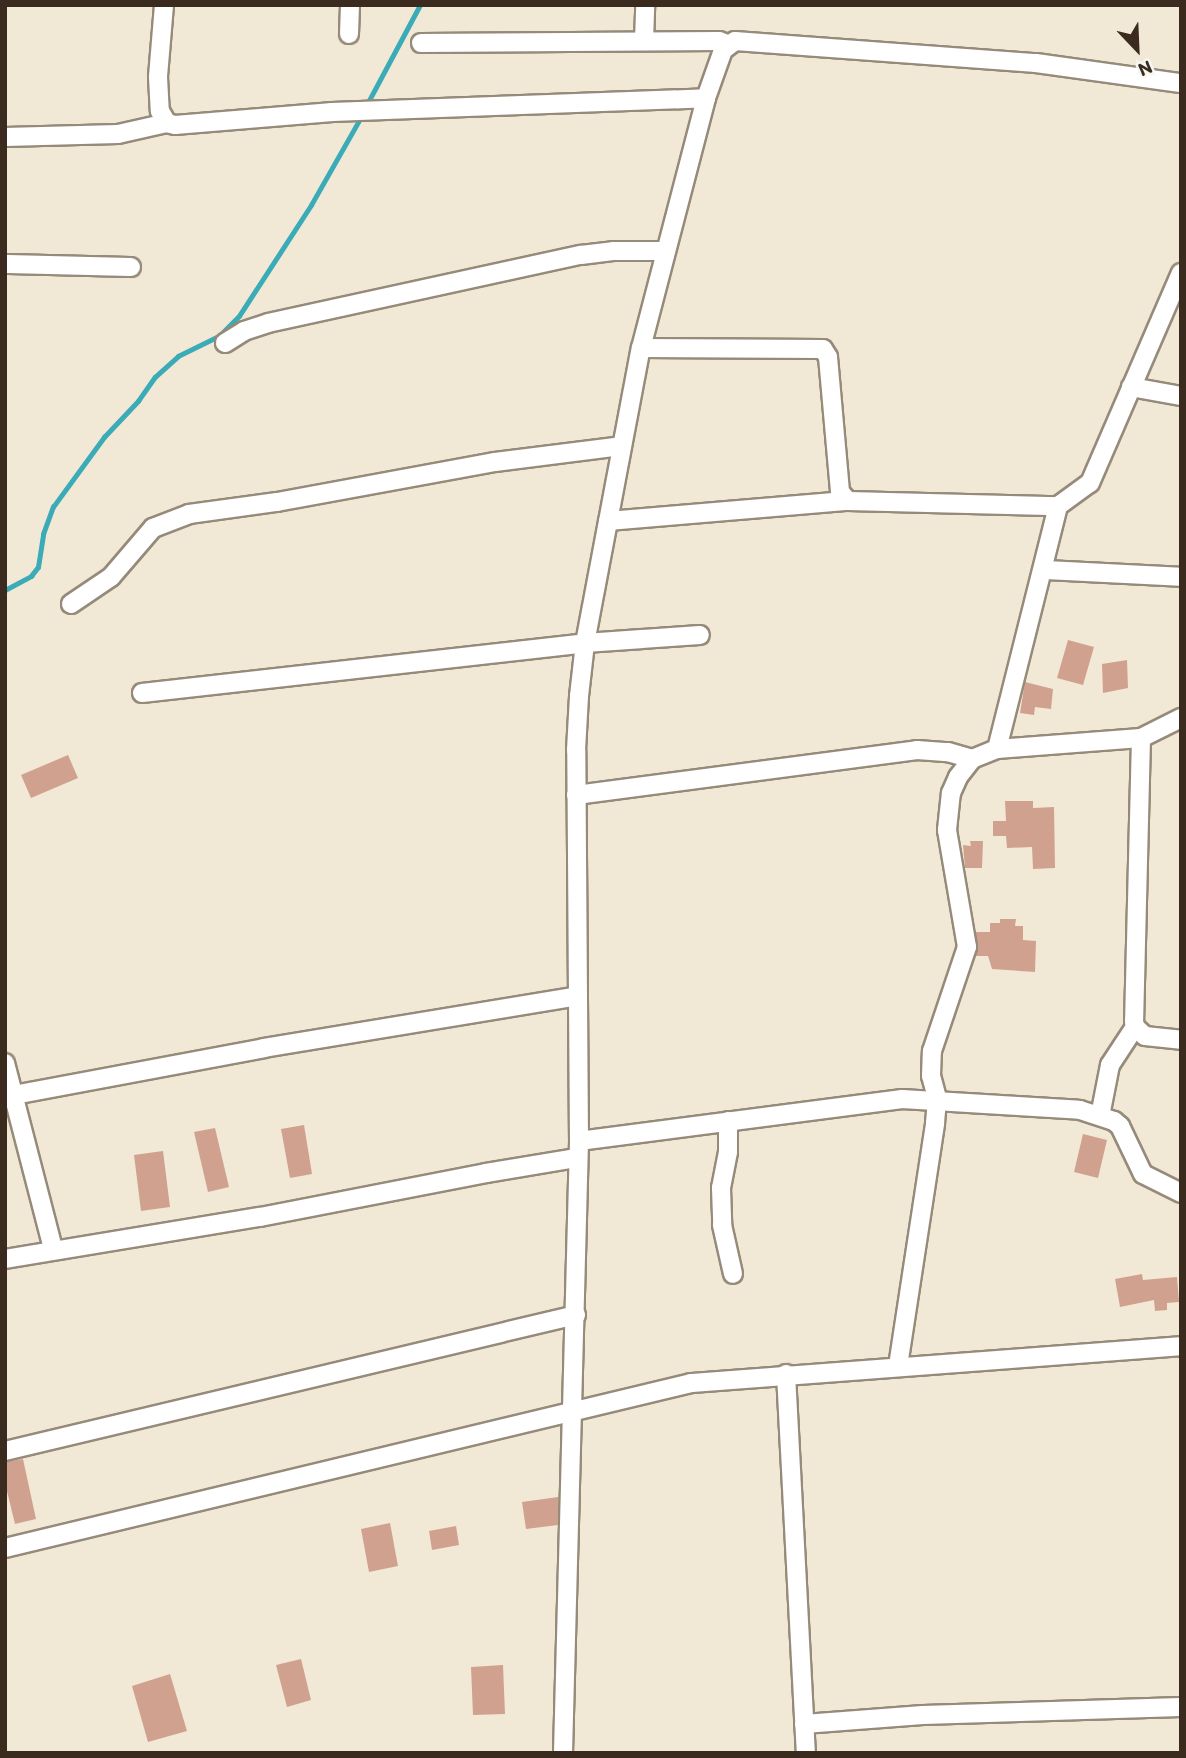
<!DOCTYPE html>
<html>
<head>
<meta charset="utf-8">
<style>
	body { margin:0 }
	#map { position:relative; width:1186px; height:1758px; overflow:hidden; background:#f1e9d5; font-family:Itim,sans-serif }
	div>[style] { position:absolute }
	.stream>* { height:4.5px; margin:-2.25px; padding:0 2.25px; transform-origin:2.25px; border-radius:2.25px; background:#3aabb7 }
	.building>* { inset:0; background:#d1a190 }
	.roads { filter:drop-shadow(2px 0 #968a7a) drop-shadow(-2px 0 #968a7a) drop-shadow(0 2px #968a7a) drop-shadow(0 -2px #968a7a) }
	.street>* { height:18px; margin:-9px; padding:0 9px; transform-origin:9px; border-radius:9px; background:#fff }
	span { translate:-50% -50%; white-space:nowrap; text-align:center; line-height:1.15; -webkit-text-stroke:5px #f6f6f2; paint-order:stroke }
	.frame { position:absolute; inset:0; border:7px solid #3b2a1e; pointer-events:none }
	.north { position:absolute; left:1102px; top:14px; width:70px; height:70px; -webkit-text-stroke:5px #f6f6f2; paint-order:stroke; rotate:157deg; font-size:19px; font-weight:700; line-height:28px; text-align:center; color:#3b2a1e }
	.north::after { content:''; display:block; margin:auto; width:24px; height:32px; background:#3b2a1e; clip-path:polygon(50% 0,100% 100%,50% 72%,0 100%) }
</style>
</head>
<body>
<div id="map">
	<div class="stream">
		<i style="left:366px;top:106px;width:115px;rotate:-61.9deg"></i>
		<i style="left:5px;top:590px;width:30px;rotate:-28deg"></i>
		<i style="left:31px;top:576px;width:11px;rotate:-52deg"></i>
		<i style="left:38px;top:567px;width:33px;rotate:-81deg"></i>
		<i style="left:43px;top:534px;width:29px;rotate:-70deg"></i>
		<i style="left:53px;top:507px;width:87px;rotate:-53.9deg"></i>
		<i style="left:104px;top:437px;width:50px;rotate:-46.6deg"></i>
		<i style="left:138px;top:401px;width:29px;rotate:-55deg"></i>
		<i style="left:155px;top:377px;width:31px;rotate:-42deg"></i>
		<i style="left:178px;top:356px;width:46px;rotate:-26deg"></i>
		<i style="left:219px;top:336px;width:28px;rotate:-45deg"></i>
		<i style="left:239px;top:316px;width:132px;rotate:-57deg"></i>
		<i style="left:311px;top:205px;width:101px;rotate:-60.4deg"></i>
	</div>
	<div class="building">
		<i style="clip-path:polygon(1068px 640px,1094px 647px,1083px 685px,1057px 678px)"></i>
		<i style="clip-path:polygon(1127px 660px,1128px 688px,1103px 693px,1102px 664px)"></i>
		<i style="clip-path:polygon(1025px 682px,1053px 689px,1051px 709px,1035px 707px,1034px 715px,1020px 713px)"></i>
		<i style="clip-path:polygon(68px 755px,78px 778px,31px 798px,21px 775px)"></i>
		<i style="clip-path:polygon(1005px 801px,1033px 801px,1033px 808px,1054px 807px,1055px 868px,1033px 869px,1032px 847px,1007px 848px,1006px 836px,993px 836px,993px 821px,1006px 821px)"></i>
		<i style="clip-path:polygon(970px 841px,983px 841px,982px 868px,965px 868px,963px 845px,971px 846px)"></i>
		<i style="clip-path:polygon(1000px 919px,1016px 919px,1015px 926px,1023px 926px,1023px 940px,1036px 941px,1035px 972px,992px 969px,988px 956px,976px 956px,976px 932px,990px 932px,990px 923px,1000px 923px)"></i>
		<i style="clip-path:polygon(304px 1125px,312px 1174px,290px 1178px,281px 1129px)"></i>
		<i style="clip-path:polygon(215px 1128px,229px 1187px,208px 1192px,194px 1132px)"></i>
		<i style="clip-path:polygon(1083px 1134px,1107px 1140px,1098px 1178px,1074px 1172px)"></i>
		<i style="clip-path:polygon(163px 1151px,170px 1207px,141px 1211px,134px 1155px)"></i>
		<i style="clip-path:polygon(1142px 1274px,1143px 1280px,1177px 1277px,1179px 1302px,1167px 1303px,1167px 1310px,1155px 1311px,1154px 1300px,1120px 1307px,1115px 1279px)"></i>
		<i style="clip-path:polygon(23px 1459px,36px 1519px,15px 1524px,5px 1483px,5px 1462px)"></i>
		<i style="clip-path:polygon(558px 1497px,558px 1525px,526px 1529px,522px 1502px)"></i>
		<i style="clip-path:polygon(390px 1523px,398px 1566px,369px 1572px,361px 1529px)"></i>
		<i style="clip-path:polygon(456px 1526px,459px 1545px,432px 1550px,429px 1531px)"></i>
		<i style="clip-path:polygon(301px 1659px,311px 1700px,287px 1707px,276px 1665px)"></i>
		<i style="clip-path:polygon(503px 1665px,505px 1714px,473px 1715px,471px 1667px)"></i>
		<i style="clip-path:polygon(170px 1674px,187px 1731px,148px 1742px,132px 1686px)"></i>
	</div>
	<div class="roads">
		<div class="street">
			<i style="left:164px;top:5px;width:72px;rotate:94.8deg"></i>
			<i style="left:158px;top:77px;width:34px;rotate:87deg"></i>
			<i style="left:160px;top:111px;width:14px;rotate:60deg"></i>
			<i style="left:167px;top:123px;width:8px;rotate:14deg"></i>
			<i style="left:175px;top:125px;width:158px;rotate:-4.7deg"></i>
			<i style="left:332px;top:112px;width:374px;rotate:-2.1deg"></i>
			<i style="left:349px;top:34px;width:29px;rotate:-88deg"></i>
			<i style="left:644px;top:41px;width:36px;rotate:-88deg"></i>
			<i style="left:421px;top:43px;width:298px;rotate:-0.4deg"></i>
			<i style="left:719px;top:41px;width:9px;rotate:21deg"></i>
			<i style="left:5px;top:137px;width:113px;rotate:-1.5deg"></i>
			<i style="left:118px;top:134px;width:50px;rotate:-12.7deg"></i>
			<i style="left:5px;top:264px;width:126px;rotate:1.4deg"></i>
			<i style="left:225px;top:343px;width:22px;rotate:-32deg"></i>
			<i style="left:244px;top:331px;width:25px;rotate:-18deg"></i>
			<i style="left:268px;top:323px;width:320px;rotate:-12.3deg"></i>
			<i style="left:581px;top:255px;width:32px;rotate:-7deg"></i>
			<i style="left:613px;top:251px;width:52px"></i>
			<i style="left:641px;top:348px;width:182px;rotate:0.3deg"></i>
			<i style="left:823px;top:349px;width:9px;rotate:58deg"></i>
			<i style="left:828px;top:357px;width:136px;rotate:84.9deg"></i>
			<i style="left:840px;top:492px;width:12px;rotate:48deg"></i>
			<i style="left:848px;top:501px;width:210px;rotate:1.4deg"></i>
			<i style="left:1131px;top:387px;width:51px;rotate:10.2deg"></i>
			<i style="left:608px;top:521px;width:241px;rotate:-4.8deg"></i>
			<i style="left:1045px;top:570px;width:136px;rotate:2.9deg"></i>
			<i style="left:71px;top:604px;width:48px;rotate:-34deg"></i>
			<i style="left:111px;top:577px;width:65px;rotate:-49.4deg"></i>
			<i style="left:153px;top:528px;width:39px;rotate:-21deg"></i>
			<i style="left:189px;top:514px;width:89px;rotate:-7.8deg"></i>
			<i style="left:277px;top:502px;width:222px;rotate:-10.4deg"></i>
			<i style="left:495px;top:462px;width:127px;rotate:-7.2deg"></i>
			<i style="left:142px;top:693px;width:446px;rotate:-6.4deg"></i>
			<i style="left:585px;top:643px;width:115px;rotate:-4deg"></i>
			<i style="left:1141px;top:738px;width:283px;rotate:91.4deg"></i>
			<i style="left:1134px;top:1021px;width:6px;rotate:81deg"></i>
			<i style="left:1135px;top:1027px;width:13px;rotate:42deg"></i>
			<i style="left:1145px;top:1036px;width:36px;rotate:6deg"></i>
			<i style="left:997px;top:749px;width:251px;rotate:-75.9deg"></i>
			<i style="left:1058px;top:506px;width:39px;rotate:-36deg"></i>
			<i style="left:1090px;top:483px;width:229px;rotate:-66.6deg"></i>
			<i style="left:576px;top:795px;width:344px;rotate:-7.5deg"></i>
			<i style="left:917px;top:750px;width:31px;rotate:4deg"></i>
			<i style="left:948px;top:752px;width:25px;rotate:16deg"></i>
			<i style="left:5px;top:1063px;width:192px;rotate:75.5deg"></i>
			<i style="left:14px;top:1095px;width:254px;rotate:-10.6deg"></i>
			<i style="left:264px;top:1048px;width:317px;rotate:-9.4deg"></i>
			<i style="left:1100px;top:1116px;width:52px;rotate:-78.9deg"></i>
			<i style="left:1110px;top:1065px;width:45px;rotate:-56.7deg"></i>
			<i style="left:728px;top:1121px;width:31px;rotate:90deg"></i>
			<i style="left:728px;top:1152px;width:37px;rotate:101deg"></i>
			<i style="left:721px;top:1188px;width:37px;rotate:88deg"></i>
			<i style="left:722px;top:1225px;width:50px;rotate:77.3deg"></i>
			<i style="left:579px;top:1141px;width:326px;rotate:-7.4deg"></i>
			<i style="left:902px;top:1099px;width:178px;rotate:3.5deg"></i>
			<i style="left:1080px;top:1110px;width:36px;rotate:18deg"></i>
			<i style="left:1114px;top:1121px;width:8px;rotate:40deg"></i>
			<i style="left:1120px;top:1126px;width:53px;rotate:64.4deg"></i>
			<i style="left:1143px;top:1174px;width:42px;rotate:26.6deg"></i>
			<i style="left:5px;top:1259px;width:258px;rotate:-9.4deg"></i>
			<i style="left:260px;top:1217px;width:230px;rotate:-11deg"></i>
			<i style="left:486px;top:1173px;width:92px;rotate:-9.4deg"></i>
			<i style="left:898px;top:1366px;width:246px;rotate:-81.3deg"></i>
			<i style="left:935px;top:1123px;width:25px;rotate:-85deg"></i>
			<i style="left:937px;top:1098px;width:23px;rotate:-105deg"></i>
			<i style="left:931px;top:1076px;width:25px;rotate:-88deg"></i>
			<i style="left:932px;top:1051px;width:110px;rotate:-71.4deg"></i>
			<i style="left:967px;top:947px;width:119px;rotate:-99.7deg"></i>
			<i style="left:947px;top:830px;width:37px;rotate:-84deg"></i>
			<i style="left:951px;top:793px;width:17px;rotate:-66deg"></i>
			<i style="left:958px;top:777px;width:23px;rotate:-52deg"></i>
			<i style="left:972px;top:759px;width:27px;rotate:-22deg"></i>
			<i style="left:997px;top:749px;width:144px;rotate:-4.4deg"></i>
			<i style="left:1141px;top:738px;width:45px;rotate:-26.6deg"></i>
			<i style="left:786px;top:1374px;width:380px;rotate:87deg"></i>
			<i style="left:5px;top:1451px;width:587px;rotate:-13.4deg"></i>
			<i style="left:5px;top:1548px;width:706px;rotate:-13.52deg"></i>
			<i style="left:691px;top:1383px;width:491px;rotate:-4.3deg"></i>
			<i style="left:804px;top:1724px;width:119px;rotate:-4.3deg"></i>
			<i style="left:923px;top:1715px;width:258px;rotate:-1.8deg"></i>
			<i style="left:563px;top:1753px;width:612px;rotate:-88.5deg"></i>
			<i style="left:579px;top:1141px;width:391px;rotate:-90.4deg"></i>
			<i style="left:576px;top:750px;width:54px;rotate:-86.8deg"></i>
			<i style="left:579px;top:696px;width:53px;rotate:-83.5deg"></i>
			<i style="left:585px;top:643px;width:300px;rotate:-79.3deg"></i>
			<i style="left:641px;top:348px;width:258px;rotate:-75.4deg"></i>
			<i style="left:706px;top:98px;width:51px;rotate:-70.5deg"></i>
			<i style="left:723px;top:50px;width:15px;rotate:-37deg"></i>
			<i style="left:735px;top:41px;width:302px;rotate:4.2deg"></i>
			<i style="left:1036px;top:63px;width:146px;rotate:7.9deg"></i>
		</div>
	</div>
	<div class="frame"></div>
	<div class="north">N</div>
</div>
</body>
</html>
